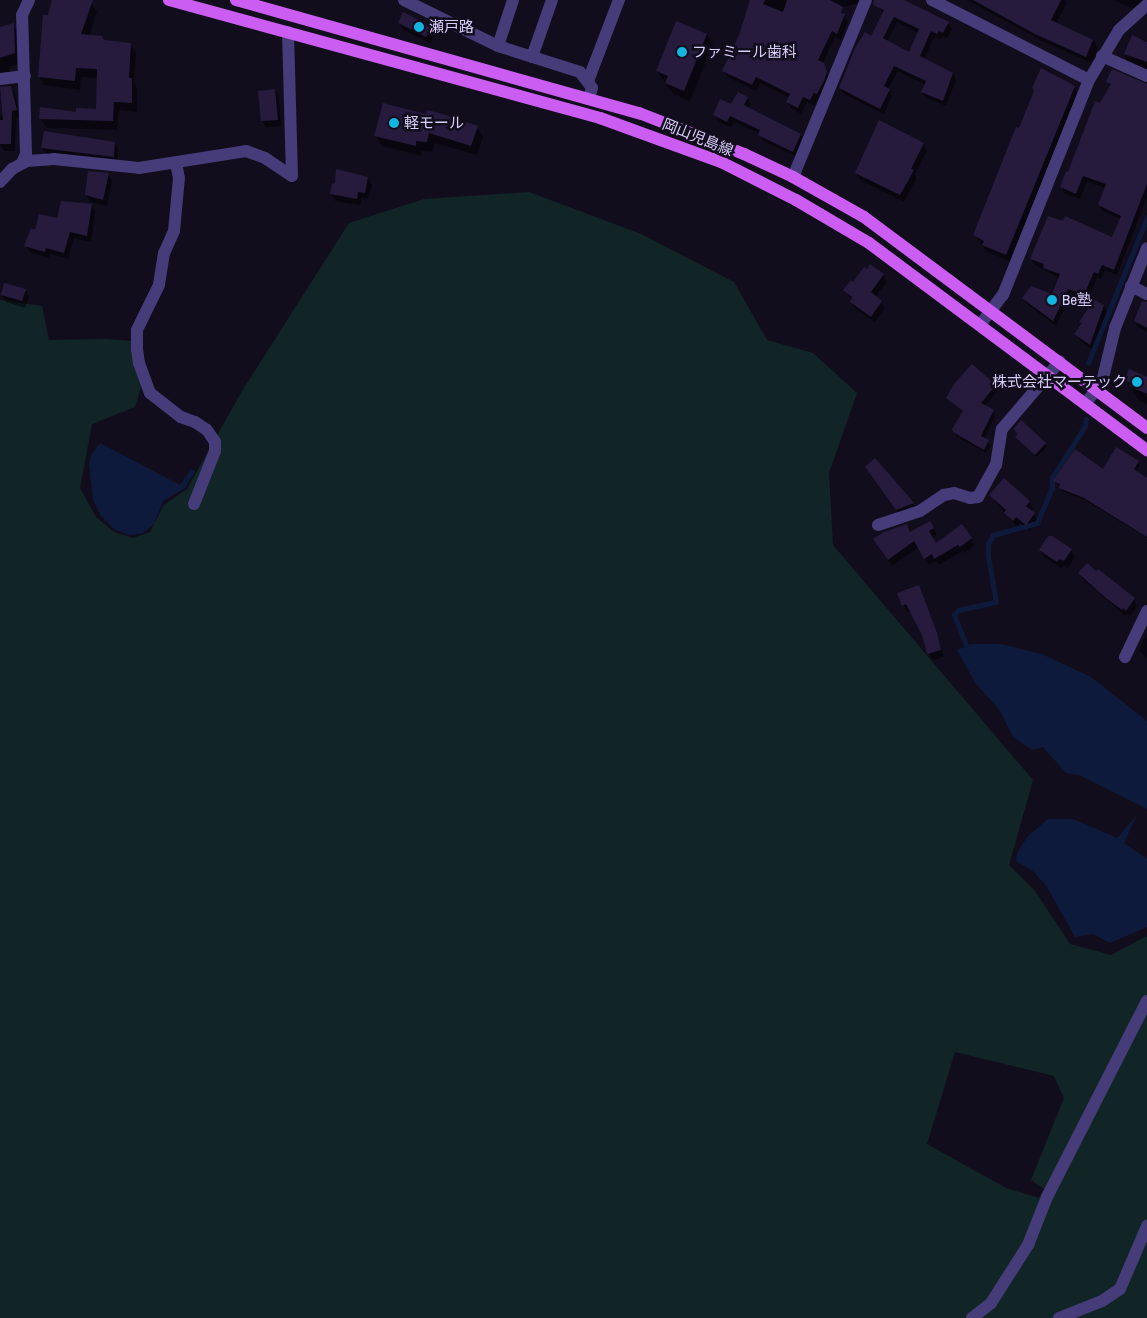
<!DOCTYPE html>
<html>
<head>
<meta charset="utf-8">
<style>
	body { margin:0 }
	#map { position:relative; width:1147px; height:1318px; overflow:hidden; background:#120d1d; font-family:"Archivo Narrow","Noto Sans JP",sans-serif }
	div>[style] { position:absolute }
	.green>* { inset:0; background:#112527 }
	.water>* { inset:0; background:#0e1a3b }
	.shadow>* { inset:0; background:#0007 }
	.stream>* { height:4.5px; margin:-2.25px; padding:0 2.25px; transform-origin:2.25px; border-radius:2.25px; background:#0e1a3b }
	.building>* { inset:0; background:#261b3d }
	.minor>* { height:12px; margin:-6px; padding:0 6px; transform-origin:6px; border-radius:6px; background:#453c79 }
	.major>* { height:12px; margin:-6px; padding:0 6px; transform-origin:6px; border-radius:6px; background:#cc5df3 }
	.dots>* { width:14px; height:14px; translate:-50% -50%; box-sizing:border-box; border:2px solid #120d1d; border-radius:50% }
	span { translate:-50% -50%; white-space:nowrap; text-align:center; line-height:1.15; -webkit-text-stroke:5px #120d1d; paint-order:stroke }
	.poi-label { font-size:15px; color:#d8cefb }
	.left { translate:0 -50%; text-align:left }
	.right { translate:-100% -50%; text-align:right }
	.street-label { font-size:15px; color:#d8cefb }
</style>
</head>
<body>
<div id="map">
	<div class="green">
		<i style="clip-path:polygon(evenodd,529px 192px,641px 234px,734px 282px,767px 340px,813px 353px,857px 393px,829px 473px,833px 545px,1033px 780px,1009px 865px,1035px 891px,1070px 944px,1111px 955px,1147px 936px,1147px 1318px,0 1318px,0 300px,42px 306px,49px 340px,106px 339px,131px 341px,141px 387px,135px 407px,92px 424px,80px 488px,96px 517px,114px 532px,133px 538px,150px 532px,164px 505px,187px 489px,242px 391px,349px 223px,424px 199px,529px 192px,955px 1052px,1054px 1076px,1064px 1098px,1031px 1180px,1044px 1189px,1039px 1198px,1006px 1188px,927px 1144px,955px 1052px)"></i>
	</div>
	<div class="water">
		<i style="clip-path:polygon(100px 443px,180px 485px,191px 469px,195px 471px,185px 488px,163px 501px,154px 524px,141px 534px,128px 535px,114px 529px,101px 516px,93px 500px,89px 464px,91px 455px)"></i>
		<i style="clip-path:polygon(972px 644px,1001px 644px,1042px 654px,1091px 677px,1147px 721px,1147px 809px,1079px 775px,1066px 773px,1043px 747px,1032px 750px,1013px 737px,999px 709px,976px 684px,957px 650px)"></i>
		<i style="clip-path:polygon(1137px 815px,1124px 843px,1147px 859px,1147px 927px,1110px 943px,1093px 934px,1075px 937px,1047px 887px,1034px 872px,1016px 861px,1017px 853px,1028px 836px,1048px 819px,1073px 819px,1117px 838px)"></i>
	</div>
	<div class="shadow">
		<i style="clip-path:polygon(53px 0,84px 0,91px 2px,97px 12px,89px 36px,104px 42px,130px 44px,136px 54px,134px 82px,137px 88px,137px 112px,119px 110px,117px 130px,46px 128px,41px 119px,97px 110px,98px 78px,81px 77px,80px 90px,44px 85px,39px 76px)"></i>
		<i style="clip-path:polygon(751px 0,860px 0,859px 3px,833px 10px,844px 15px,848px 22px,841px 40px,835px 37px,823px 63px,830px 80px,820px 100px,818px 99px,814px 106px,807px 102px,801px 114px,791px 108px,788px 102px,790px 98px,760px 83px,756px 91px,727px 77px,724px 71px,740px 35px)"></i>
		<i style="clip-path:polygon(evenodd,880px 0,896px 0,948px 23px,952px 29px,947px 38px,942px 36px,941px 40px,934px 37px,924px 60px,953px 73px,956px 80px,946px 106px,926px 98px,922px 92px,925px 85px,898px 71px,888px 89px,892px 96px,884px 114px,844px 94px,840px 88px,872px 37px,884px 14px,877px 6px,880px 0,897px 22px,918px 33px,909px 54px,887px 42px,897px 22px)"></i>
		<i style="clip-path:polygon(967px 0,1065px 0,1067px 3px,1056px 24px,1094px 41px,1098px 48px,1091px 63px,1040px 40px)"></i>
		<i style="clip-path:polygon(1113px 0,1145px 0,1142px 8px,1136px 5px,1134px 9px)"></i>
		<i style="clip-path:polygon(399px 23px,431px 28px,435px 34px,430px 43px,403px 30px)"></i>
		<i style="clip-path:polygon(13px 25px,20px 35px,20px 64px,9px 67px,12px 81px,0 82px,0 27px)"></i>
		<i style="clip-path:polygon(707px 34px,713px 45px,690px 101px,673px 94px,657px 71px)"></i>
		<i style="clip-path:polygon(1133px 36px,1147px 41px,1147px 72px,1127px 62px,1124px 56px)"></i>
		<i style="clip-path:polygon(1108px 82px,1147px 84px,1147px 197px,1117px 275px,1105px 270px,1101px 279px,1097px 277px,1088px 300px,1072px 294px,1056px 326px,1027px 304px,1024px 298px,1052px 296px,1059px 278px,1035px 265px,1031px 259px,1113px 239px,1121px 219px,1102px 211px,1099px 205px,1105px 188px,1087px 182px,1080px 199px,1064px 193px,1061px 187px,1111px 87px)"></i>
		<i style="clip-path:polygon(0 87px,11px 87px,15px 94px,20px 116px,16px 118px,15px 151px,4px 151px,0 144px,0 116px,3px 115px)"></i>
		<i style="clip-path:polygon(1074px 87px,1078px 93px,1010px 261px,987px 252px,975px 235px,1019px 130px)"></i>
		<i style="clip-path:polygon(275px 90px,279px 97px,281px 126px,266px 127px,262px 120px)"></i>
		<i style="clip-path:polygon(747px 98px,751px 104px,748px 109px,801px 135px,804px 142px,797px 157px,763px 141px,760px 134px,734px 122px,731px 127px,718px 122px,714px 115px)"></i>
		<i style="clip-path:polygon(477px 127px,483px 137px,477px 155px,435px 143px,432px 152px,421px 151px,421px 156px,382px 146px,376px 136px)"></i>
		<i style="clip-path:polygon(114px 143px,118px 149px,117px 163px,46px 154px,42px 148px)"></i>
		<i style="clip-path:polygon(923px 144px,927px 151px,915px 174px,917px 178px,904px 202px,860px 180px,856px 173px)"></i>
		<i style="clip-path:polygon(108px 174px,112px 181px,107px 206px,90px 202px,86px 195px)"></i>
		<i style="clip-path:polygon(368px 178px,372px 185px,368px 199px,362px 198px,360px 205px,335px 201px,331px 194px)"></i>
		<i style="clip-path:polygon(91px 205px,95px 212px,91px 242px,74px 238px,68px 259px,50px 254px,49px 258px,30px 252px,26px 246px,36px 232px)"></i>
		<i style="clip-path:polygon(870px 266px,883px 275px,887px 282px,875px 297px,885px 308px,875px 322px,855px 309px,851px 302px,853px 300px,844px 290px)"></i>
		<i style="clip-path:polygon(25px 290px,29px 297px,25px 308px,6px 302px,2px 295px)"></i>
		<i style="clip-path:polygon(1143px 302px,1147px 303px,1147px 332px,1138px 327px,1135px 321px)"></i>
		<i style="clip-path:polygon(1104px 306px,1108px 313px,1094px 351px,1080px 341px,1076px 334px,1082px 324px,1081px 322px)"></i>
		<i style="clip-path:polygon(972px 366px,998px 390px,985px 406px,993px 411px,995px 416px,984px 439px,991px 446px,986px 453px,957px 437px,954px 432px,964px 412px,948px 398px)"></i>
		<i style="clip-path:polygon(1147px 379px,1147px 404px,1139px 401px,1125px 380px)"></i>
		<i style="clip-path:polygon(1014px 429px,1045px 444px,1047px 447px,1037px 457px,1018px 440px,1016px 437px,1019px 434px)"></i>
		<i style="clip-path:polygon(875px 460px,913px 504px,917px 510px,901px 517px,866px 468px)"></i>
		<i style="clip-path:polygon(1138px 462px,1140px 466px,1136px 472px,1147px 478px,1147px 538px,1087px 501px,1062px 491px,1061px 486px,1054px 481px)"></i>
		<i style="clip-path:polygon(990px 495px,1029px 502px,1033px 509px,1031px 511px,1038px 520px,1030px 531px,1020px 523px,1017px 527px)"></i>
		<i style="clip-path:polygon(930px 523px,937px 535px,932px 538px,936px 545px,962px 526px,975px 545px,965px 553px,963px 551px,939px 565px,936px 561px,929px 565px,919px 547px,892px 566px,878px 546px,906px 525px,911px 533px)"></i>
		<i style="clip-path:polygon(1040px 550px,1071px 550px,1075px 557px,1068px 568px,1064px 565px,1061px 568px,1044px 557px)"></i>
		<i style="clip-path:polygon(1080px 573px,1134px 599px,1137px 606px,1130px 616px,1127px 614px,1125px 616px,1083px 579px)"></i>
		<i style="clip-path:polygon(918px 586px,922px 593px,944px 657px,932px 660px,923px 635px,911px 611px,907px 612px,903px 605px)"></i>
		<i style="clip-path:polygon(1147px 633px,1147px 659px,1139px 650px)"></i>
	</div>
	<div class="stream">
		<i style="left:1088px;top:363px;width:157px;rotate:-67.9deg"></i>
		<i style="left:968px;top:650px;width:38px;rotate:-112deg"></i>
		<i style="left:954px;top:615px;width:6px;rotate:-51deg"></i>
		<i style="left:958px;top:610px;width:39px;rotate:-12deg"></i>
		<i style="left:996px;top:602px;width:46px;rotate:-100.1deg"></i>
		<i style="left:988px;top:557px;width:13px;rotate:-90deg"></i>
		<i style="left:988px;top:544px;width:10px;rotate:-61deg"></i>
		<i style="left:993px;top:535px;width:46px;rotate:-15.3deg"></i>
		<i style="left:1037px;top:523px;width:38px;rotate:-67deg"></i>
		<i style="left:1052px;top:488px;width:10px;rotate:-90deg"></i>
		<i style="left:1052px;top:478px;width:62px;rotate:-57.6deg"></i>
		<i style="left:1085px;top:426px;width:7px;rotate:-82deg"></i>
	</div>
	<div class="building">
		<i style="clip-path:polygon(52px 0,93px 0,81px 34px,102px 36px,104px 40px,131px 43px,129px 78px,132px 78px,132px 103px,114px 102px,113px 121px,39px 119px,40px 107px,76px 112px,76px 108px,96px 109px,97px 69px,76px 68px,75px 81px,38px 77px,43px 15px,48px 15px)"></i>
		<i style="clip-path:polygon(750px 0,765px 0,763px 4px,783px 12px,787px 0,830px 0,843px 7px,841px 13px,845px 14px,837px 34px,832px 31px,818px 60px,824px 63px,827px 72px,824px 81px,817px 94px,814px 93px,810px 100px,803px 97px,798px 108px,786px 102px,790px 94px,756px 77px,752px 85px,722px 71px,739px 35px)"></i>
		<i style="clip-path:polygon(evenodd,874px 0,904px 0,949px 22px,943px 33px,939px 31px,937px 34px,931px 31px,920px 56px,953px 73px,943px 101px,921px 92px,926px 81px,894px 66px,884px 86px,890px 89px,880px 109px,839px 88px,855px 48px,865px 32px,871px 36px,884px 10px,873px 5px,874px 0,894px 17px,919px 29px,909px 52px,883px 38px,894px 17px)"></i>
		<i style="clip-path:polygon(973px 0,1061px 0,1051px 20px,1093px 40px,1086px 57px,1035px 34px)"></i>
		<i style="clip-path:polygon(403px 12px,432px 27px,426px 37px,398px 23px)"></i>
		<i style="clip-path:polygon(676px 21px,707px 34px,684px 91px,665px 83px,668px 76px,656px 71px)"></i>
		<i style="clip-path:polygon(14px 23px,15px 53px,0 58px,0 27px)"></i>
		<i style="clip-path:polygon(1132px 35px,1147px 42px,1147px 62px,1124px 54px)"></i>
		<i style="clip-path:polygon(1041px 68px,1075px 86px,1006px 255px,982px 245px,984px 241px,973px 235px,1016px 127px,1019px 128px,1034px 91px,1032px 88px)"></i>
		<i style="clip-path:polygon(1112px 69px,1147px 84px,1147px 184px,1114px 270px,1102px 265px,1098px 274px,1094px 272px,1084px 295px,1068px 289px,1053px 321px,1022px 298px,1031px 286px,1052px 294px,1060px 274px,1043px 268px,1044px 264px,1030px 259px,1048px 216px,1063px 221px,1065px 216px,1112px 237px,1121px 216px,1098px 205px,1106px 184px,1083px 176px,1076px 194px,1060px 187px,1066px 171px,1068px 172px,1095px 101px,1100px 103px,1111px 84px,1106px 82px)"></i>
		<i style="clip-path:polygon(11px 86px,17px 110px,12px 111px,11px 144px,0 144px,0 120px,3px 120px,0 87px)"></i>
		<i style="clip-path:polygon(275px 89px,278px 120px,261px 121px,258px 91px)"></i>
		<i style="clip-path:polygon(738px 92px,748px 97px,744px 105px,801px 134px,793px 152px,758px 135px,760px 130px,730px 116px,727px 122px,713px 115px,720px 99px,731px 104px)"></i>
		<i style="clip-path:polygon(383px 103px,426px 114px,427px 110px,439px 113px,478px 126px,471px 146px,429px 133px,427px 142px,416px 141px,416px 146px,374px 136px)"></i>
		<i style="clip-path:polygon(879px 120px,924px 143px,911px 169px,914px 170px,900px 195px,855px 173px)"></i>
		<i style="clip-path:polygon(44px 131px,115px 142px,114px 157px,41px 148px)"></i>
		<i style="clip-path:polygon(336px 169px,368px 177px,365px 193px,358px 192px,357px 199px,330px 194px,332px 184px,335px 183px)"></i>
		<i style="clip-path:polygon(88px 171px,109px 173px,103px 200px,85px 195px)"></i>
		<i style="clip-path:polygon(61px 201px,92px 204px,87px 236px,70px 232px,64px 253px,46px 248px,45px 252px,24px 246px,31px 228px,35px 230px,39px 214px,57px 218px)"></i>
		<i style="clip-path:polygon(870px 264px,884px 274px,871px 292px,882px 301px,871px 317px,850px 302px,852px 297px,843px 290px,851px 280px,853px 282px,864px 267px,867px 269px)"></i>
		<i style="clip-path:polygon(4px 283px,26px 289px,22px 301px,1px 295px)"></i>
		<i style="clip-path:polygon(1094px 300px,1104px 305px,1090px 345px,1074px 334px,1082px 323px,1079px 322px)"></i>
		<i style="clip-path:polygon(1142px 301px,1147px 302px,1147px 328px,1134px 321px)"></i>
		<i style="clip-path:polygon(972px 364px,996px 385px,981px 403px,994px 410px,981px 436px,989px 440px,984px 450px,953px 432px,952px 429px,963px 411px,946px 398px,954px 384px)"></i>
		<i style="clip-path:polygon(1129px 369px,1147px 377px,1147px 394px,1129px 386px,1130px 383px,1124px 380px)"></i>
		<i style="clip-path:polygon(1021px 420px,1046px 443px,1035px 455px,1015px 437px,1018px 434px,1013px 429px)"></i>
		<i style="clip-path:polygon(1116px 447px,1139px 461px,1134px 469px,1147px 478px,1147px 537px,1084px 498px,1059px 488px,1060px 484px,1053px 481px,1075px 449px,1103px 469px)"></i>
		<i style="clip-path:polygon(875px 458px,909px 497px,914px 503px,896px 510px,865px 467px)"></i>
		<i style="clip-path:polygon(1004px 478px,1030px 501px,1026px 506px,1035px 513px,1026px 525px,1016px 517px,1013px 521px,1004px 513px,1006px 510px,989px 495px)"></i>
		<i style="clip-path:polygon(930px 521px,934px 528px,929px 531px,936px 543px,962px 524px,972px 538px,960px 547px,958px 545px,934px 559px,932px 554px,924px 559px,914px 541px,888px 560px,873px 539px,884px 532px,907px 524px,910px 532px)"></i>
		<i style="clip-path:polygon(1048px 536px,1052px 536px,1072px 549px,1064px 561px,1059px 559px,1057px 562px,1039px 550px)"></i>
		<i style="clip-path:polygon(1087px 563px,1096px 571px,1098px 569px,1135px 598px,1126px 611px,1123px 608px,1122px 610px,1107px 599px,1078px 573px)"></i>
		<i style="clip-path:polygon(919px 585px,937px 633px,941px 650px,927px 654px,922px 635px,906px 604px,902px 606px,897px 593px)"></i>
	</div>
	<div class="minor">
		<i style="left:404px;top:0;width:105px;rotate:26.1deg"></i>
		<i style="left:498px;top:46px;width:86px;rotate:17.6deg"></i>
		<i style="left:580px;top:72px;width:20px;rotate:53deg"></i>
		<i style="left:592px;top:88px;width:10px;rotate:107deg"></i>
		<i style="left:932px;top:0;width:176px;rotate:27deg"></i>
		<i style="left:498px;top:46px;width:48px;rotate:-71.9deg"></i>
		<i style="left:1102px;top:56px;width:49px;rotate:24deg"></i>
		<i style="left:532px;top:57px;width:60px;rotate:-70.7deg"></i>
		<i style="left:0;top:79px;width:25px;rotate:-7deg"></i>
		<i style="left:588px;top:81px;width:87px;rotate:-69.1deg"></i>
		<i style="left:22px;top:163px;width:10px;rotate:-66deg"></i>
		<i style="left:26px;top:154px;width:139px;rotate:-91.6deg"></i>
		<i style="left:22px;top:15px;width:17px;rotate:-65deg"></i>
		<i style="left:176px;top:163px;width:15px;rotate:79deg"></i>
		<i style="left:179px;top:178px;width:53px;rotate:95.4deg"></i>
		<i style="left:174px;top:231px;width:24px;rotate:114deg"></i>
		<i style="left:164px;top:253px;width:32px;rotate:99deg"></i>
		<i style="left:159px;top:285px;width:50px;rotate:116.1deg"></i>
		<i style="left:137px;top:330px;width:19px;rotate:90deg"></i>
		<i style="left:137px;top:349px;width:14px;rotate:82deg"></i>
		<i style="left:139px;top:363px;width:32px;rotate:70deg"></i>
		<i style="left:150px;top:393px;width:39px;rotate:38deg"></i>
		<i style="left:181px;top:417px;width:15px;rotate:20deg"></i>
		<i style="left:195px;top:422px;width:14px;rotate:34deg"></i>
		<i style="left:207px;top:430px;width:14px;rotate:56deg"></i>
		<i style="left:215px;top:442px;width:9px;rotate:90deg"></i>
		<i style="left:215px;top:451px;width:57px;rotate:111.6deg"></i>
		<i style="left:793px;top:177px;width:191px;rotate:-67.6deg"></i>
		<i style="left:0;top:182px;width:18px;rotate:-47deg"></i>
		<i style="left:12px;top:169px;width:17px;rotate:-28deg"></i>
		<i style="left:27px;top:161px;width:27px;rotate:-4deg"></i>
		<i style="left:54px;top:159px;width:85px;rotate:6deg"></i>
		<i style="left:139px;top:168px;width:108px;rotate:-9deg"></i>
		<i style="left:246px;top:151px;width:20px;rotate:20deg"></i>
		<i style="left:265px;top:158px;width:32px;rotate:34deg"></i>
		<i style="left:292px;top:176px;width:144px;rotate:-91.6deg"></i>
		<i style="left:1131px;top:286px;width:18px;rotate:27deg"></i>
		<i style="left:980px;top:325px;width:38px;rotate:-53deg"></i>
		<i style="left:1003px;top:295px;width:232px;rotate:-68.2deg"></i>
		<i style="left:1089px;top:80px;width:58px;rotate:-59deg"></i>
		<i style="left:1119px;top:30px;width:38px;rotate:-42deg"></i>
		<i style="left:1086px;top:403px;width:26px;rotate:-53deg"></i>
		<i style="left:1102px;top:382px;width:56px;rotate:-76.5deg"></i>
		<i style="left:1115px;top:328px;width:86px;rotate:-68.2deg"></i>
		<i style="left:878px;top:525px;width:44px;rotate:-18.4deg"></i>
		<i style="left:920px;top:511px;width:29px;rotate:-34deg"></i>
		<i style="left:944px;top:495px;width:10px;rotate:-11deg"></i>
		<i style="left:954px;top:493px;width:17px;rotate:17deg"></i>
		<i style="left:970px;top:498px;width:8px;rotate:-7deg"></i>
		<i style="left:978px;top:497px;width:37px;rotate:-61deg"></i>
		<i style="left:996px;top:465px;width:36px;rotate:-81deg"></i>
		<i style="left:1002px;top:429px;width:89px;rotate:-49.5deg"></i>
		<i style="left:1125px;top:657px;width:51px;rotate:-64.4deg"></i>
		<i style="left:972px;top:1318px;width:24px;rotate:-38deg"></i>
		<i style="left:991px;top:1303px;width:69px;rotate:-57.5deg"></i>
		<i style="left:1028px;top:1245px;width:52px;rotate:-68.4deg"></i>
		<i style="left:1047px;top:1197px;width:220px;rotate:-63deg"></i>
		<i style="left:1059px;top:1318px;width:46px;rotate:-21.6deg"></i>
		<i style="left:1102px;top:1301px;width:22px;rotate:-34deg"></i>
		<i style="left:1120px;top:1289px;width:69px;rotate:-66.8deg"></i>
	</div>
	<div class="major">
		<i style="left:169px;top:0;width:447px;rotate:15.3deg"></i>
		<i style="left:600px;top:118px;width:129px;rotate:20deg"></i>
		<i style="left:721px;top:162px;width:84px;rotate:26.9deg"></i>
		<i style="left:796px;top:200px;width:85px;rotate:30.5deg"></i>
		<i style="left:869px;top:243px;width:347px;rotate:36.7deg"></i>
		<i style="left:236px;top:0;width:419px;rotate:15.7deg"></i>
		<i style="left:639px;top:113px;width:113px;rotate:21.3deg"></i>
		<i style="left:744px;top:154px;width:54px;rotate:25.1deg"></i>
		<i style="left:793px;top:177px;width:81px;rotate:29.4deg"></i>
		<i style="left:864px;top:217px;width:353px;rotate:36.7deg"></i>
	</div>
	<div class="dots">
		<i style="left:419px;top:27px;background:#11b6e3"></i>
		<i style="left:682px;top:52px;background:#11b6e3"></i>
		<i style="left:394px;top:123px;background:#11b6e3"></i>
		<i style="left:1052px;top:300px;background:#11b6e3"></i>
		<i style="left:1137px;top:382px;background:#11b6e3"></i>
	</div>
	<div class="poi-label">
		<span class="left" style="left:429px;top:27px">瀬戸路</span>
		<span class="left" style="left:692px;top:52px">ファミール歯科</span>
		<span class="left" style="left:404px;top:123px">軽モール</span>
		<span class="left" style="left:1062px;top:300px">Be塾</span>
		<span class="right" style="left:1127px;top:382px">株式会社マーテック</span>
	</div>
	<div class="street-label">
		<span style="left:698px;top:137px;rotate:22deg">岡山児島線</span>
	</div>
</div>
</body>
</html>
